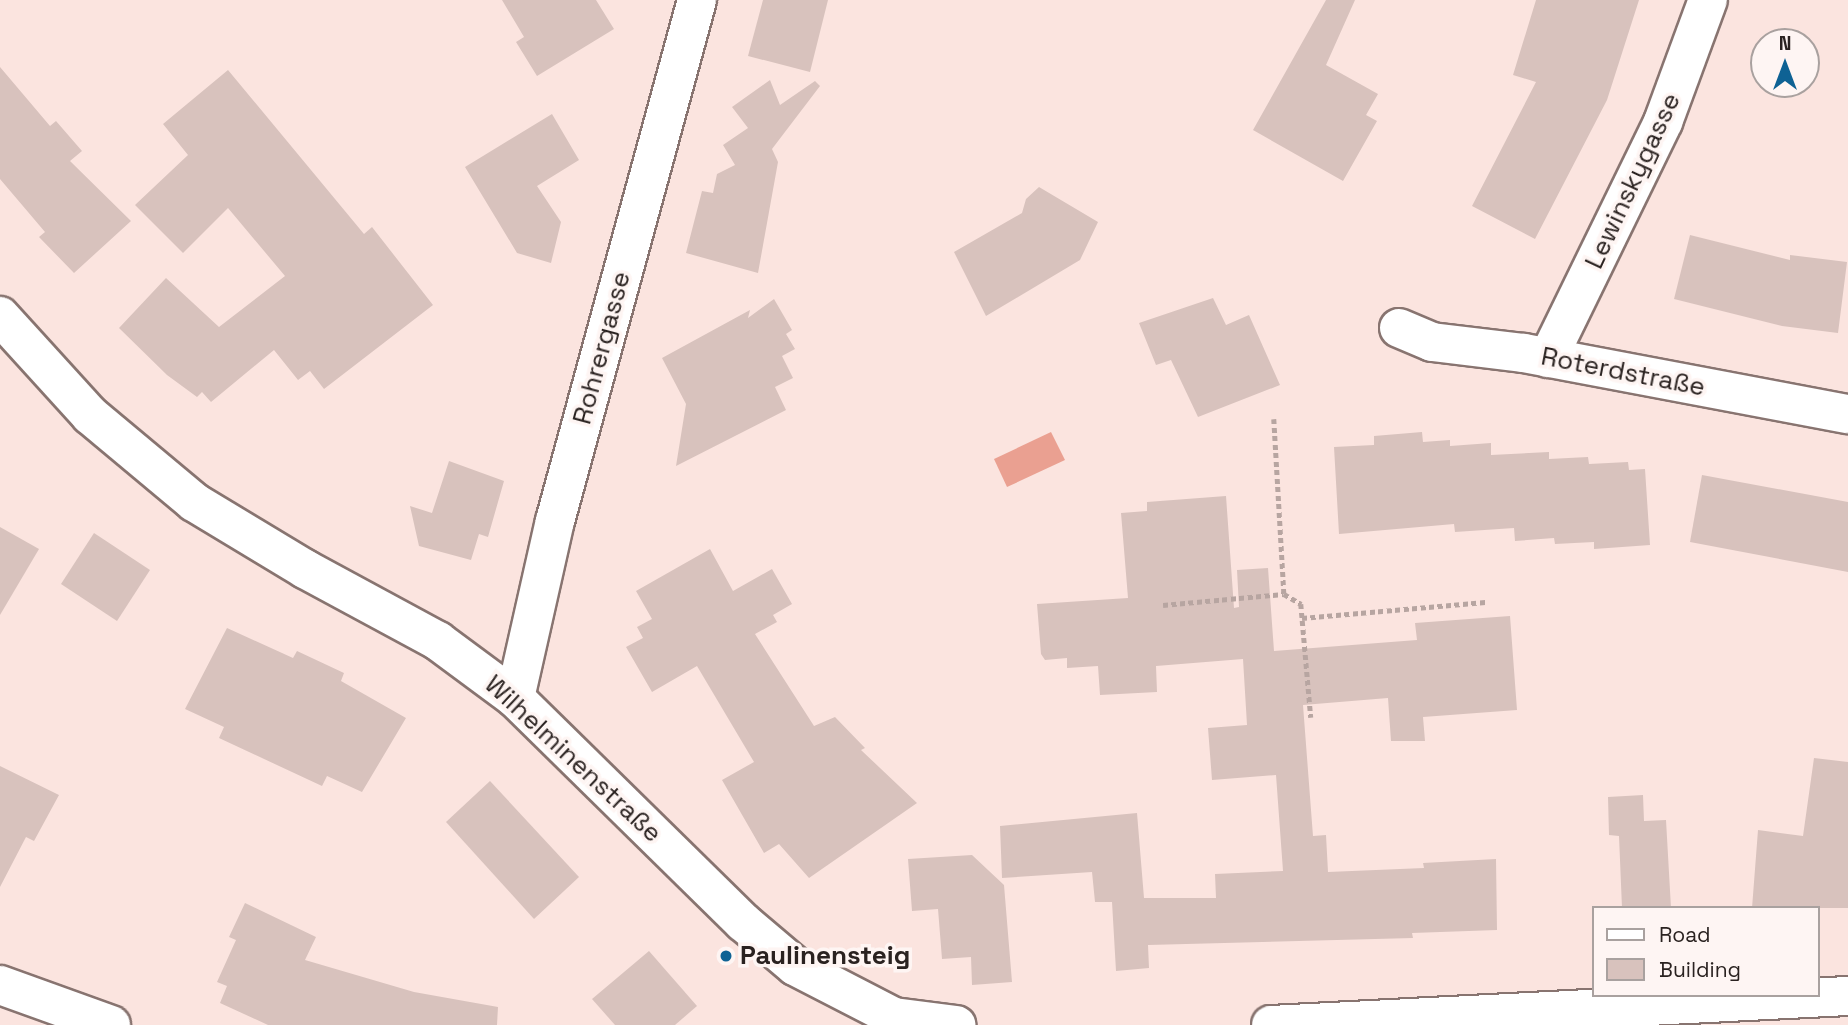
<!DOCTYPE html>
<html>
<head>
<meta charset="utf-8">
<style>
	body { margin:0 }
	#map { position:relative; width:1848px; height:1025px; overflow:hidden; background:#fbe4df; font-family:"Space Grotesk",sans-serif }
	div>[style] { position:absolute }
	.water>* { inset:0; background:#eaa091 }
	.building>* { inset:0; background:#d8c2bd }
	.path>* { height:4.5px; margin-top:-2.25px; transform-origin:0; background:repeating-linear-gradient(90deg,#b7a5a1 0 5px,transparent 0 8.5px) }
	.roads { filter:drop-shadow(2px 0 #887470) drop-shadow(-2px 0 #887470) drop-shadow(0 2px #887470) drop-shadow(0 -2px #887470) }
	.minor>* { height:38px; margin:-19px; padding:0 19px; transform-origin:19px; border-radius:19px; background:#fff }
	.dots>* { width:19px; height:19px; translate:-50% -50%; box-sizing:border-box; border:4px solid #fef5f3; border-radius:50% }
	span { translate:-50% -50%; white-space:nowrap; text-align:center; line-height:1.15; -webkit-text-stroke:7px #fef5f3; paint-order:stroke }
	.street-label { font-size:26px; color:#2a2220 }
	.poi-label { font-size:26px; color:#2a2220; font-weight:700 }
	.left { translate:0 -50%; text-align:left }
	.legend { position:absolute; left:1592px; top:906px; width:228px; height:91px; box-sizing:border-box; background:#fef5f3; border:2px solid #a9a19f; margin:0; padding:9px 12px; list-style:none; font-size:21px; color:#2a2220 }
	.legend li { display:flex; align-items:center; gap:14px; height:35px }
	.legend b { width:35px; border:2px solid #a9a19f }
	.north { position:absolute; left:1750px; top:28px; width:70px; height:70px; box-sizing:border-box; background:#fef5f3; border:2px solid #a9a19f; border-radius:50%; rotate:0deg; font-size:19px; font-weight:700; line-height:28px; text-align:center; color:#2a2220 }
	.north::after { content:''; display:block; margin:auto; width:24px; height:32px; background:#0e6294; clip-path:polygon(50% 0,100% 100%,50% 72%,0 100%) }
</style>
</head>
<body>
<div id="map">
	<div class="water">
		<i style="clip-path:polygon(1051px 432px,1065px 460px,1007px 487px,994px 459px)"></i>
	</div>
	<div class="building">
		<i style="clip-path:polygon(502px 0,596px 0,614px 29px,537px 76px,516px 42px,524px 37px)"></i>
		<i style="clip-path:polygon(763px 0,828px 0,810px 72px,748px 56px)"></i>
		<i style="clip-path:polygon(1326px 0,1355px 0,1326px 65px,1378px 94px,1366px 115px,1377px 121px,1343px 181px,1253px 130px)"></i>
		<i style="clip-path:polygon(1536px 0,1639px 0,1607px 100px,1535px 239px,1472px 206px,1536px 82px,1513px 75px)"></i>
		<i style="clip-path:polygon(0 67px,50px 126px,56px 121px,82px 151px,70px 161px,131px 221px,74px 273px,39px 237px,45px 232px,0 179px)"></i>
		<i style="clip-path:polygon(228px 70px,364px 234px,372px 227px,433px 305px,324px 389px,310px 371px,298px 380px,274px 350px,211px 402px,202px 392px,197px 397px,167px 375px,119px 328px,166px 278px,219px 327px,285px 276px,228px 208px,183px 253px,135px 205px,188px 155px,163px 124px)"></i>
		<i style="clip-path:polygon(770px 80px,780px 105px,815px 81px,820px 86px,772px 149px,778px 162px,758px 273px,686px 253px,702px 191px,713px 193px,717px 174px,735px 165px,723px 145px,748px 128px,732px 107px)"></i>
		<i style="clip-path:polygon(552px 114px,579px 160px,537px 186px,561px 222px,551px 263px,517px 253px,465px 167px)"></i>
		<i style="clip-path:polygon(1039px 187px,1098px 222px,1080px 260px,986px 316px,954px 252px,1022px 213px,1026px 199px)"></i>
		<i style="clip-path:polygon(1690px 235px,1790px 260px,1790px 255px,1847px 262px,1838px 333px,1782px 326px,1674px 299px)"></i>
		<i style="clip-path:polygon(1213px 298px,1226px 325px,1249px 315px,1280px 385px,1198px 417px,1171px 360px,1156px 365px,1139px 323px)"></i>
		<i style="clip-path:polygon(774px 299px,792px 330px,786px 334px,795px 349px,782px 356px,793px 378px,775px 387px,786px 410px,676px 466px,686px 404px,662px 358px,750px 310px,748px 318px)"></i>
		<i style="clip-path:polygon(1422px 432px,1423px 442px,1450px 440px,1450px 446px,1491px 443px,1491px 455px,1549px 452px,1549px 459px,1588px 457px,1589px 464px,1628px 462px,1629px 470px,1645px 469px,1650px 545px,1594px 549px,1594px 542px,1555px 544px,1554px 538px,1515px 541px,1514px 528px,1455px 532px,1454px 524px,1339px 534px,1334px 447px,1374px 445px,1374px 436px)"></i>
		<i style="clip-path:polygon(449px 461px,504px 481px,488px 537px,479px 534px,471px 560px,419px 546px,410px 506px,432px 513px)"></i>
		<i style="clip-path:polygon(1702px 475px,1848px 502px,1848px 572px,1690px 542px)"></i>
		<i style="clip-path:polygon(1226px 496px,1234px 608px,1239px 607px,1237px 570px,1268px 568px,1274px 651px,1417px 640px,1415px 623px,1510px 616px,1517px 710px,1423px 717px,1425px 741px,1391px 741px,1388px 698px,1303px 705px,1313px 836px,1326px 835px,1328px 872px,1424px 868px,1423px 863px,1496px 859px,1497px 930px,1412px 933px,1413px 938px,1148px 945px,1149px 968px,1116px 971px,1112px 902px,1095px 902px,1092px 872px,1002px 878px,1000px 826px,1137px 813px,1144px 898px,1216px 898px,1215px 874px,1283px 871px,1276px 775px,1212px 780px,1208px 728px,1247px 725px,1243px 659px,1156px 666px,1157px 692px,1100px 695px,1098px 666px,1067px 668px,1067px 658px,1045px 660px,1041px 654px,1037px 604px,1128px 598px,1121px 513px,1147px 511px,1147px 502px)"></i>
		<i style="clip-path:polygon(0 527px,39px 549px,0 615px)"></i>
		<i style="clip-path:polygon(94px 533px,150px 570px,117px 621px,61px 584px)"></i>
		<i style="clip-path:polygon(710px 549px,733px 591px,772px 569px,792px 604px,773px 615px,777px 622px,755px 634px,814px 726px,835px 717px,865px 748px,861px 750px,917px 803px,809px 878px,779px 844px,764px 853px,722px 780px,754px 762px,697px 666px,652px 692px,626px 647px,643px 638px,637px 627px,652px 619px,636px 591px)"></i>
		<i style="clip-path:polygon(227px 628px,293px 658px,297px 651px,344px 673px,341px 681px,406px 718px,362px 792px,327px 776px,322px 786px,219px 738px,224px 727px,185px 709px)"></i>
		<i style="clip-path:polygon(1814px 758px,1848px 762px,1848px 908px,1752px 908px,1758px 830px,1803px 836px)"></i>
		<i style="clip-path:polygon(0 766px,59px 795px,34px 841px,26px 837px,0 887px)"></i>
		<i style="clip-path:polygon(490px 781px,579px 877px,534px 919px,446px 822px)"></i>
		<i style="clip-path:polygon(1643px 795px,1644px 821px,1666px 820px,1671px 908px,1622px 908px,1619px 836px,1609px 835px,1608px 797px)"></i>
		<i style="clip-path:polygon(972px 855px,1004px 885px,1012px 982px,972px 985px,971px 957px,942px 959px,938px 909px,912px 911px,908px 859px)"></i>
		<i style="clip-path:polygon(245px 903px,316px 937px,305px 960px,414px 992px,498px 1007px,497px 1025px,268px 1025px,220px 1003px,227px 986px,217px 982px,236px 940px,229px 937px)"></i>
		<i style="clip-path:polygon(649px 951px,697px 1006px,675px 1025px,615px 1025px,592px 999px)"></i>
	</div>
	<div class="path">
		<i style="left:1274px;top:419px;width:175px;rotate:86.7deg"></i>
		<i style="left:1284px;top:594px;width:20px;rotate:30deg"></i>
		<i style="left:1301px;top:604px;width:114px;rotate:85deg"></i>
		<i style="left:1163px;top:605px;width:121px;rotate:-5.2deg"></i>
		<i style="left:1302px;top:618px;width:184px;rotate:-5deg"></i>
	</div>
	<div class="roads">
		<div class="minor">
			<i style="left:0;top:316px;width:134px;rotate:47.7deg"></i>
			<i style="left:90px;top:415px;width:136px;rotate:39.9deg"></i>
			<i style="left:194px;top:502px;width:130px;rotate:31.1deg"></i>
			<i style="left:305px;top:569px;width:151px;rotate:28.4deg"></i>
			<i style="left:438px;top:641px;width:96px;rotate:36.5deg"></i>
			<i style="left:515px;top:698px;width:320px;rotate:44.5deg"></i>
			<i style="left:743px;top:922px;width:68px;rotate:40.2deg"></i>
			<i style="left:795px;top:966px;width:111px;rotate:27.3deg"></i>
			<i style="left:894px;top:1017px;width:63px;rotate:7.4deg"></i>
			<i style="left:1399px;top:328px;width:36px;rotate:23deg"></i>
			<i style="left:1432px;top:342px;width:93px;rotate:6.8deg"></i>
			<i style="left:1524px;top:353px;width:330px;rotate:10.7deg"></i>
			<i style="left:1548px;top:358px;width:263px;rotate:-64deg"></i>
			<i style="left:1663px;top:122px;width:130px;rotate:-69.8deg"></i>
			<i style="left:515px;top:698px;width:181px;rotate:-77.3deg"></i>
			<i style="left:555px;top:521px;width:540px;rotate:-74.75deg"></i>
			<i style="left:0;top:985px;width:118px;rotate:19.8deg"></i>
			<i style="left:1271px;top:1025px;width:578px;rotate:-2.88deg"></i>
		</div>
	</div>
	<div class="dots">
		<i style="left:726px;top:956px;background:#0e6294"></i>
	</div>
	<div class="street-label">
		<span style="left:1633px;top:181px;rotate:-65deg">Lewinskygasse</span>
		<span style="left:602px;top:348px;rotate:-75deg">Rohrergasse</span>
		<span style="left:1623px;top:372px;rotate:11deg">Roterdstraße</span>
		<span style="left:573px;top:759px;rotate:43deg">Wilhelminenstraße</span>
	</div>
	<div class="poi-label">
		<span class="left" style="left:740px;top:956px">Paulinensteig</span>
	</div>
	<ul class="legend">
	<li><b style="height:9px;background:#fff"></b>Road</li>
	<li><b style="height:19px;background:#d8c2bd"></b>Building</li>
	</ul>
	<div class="north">N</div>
</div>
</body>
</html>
